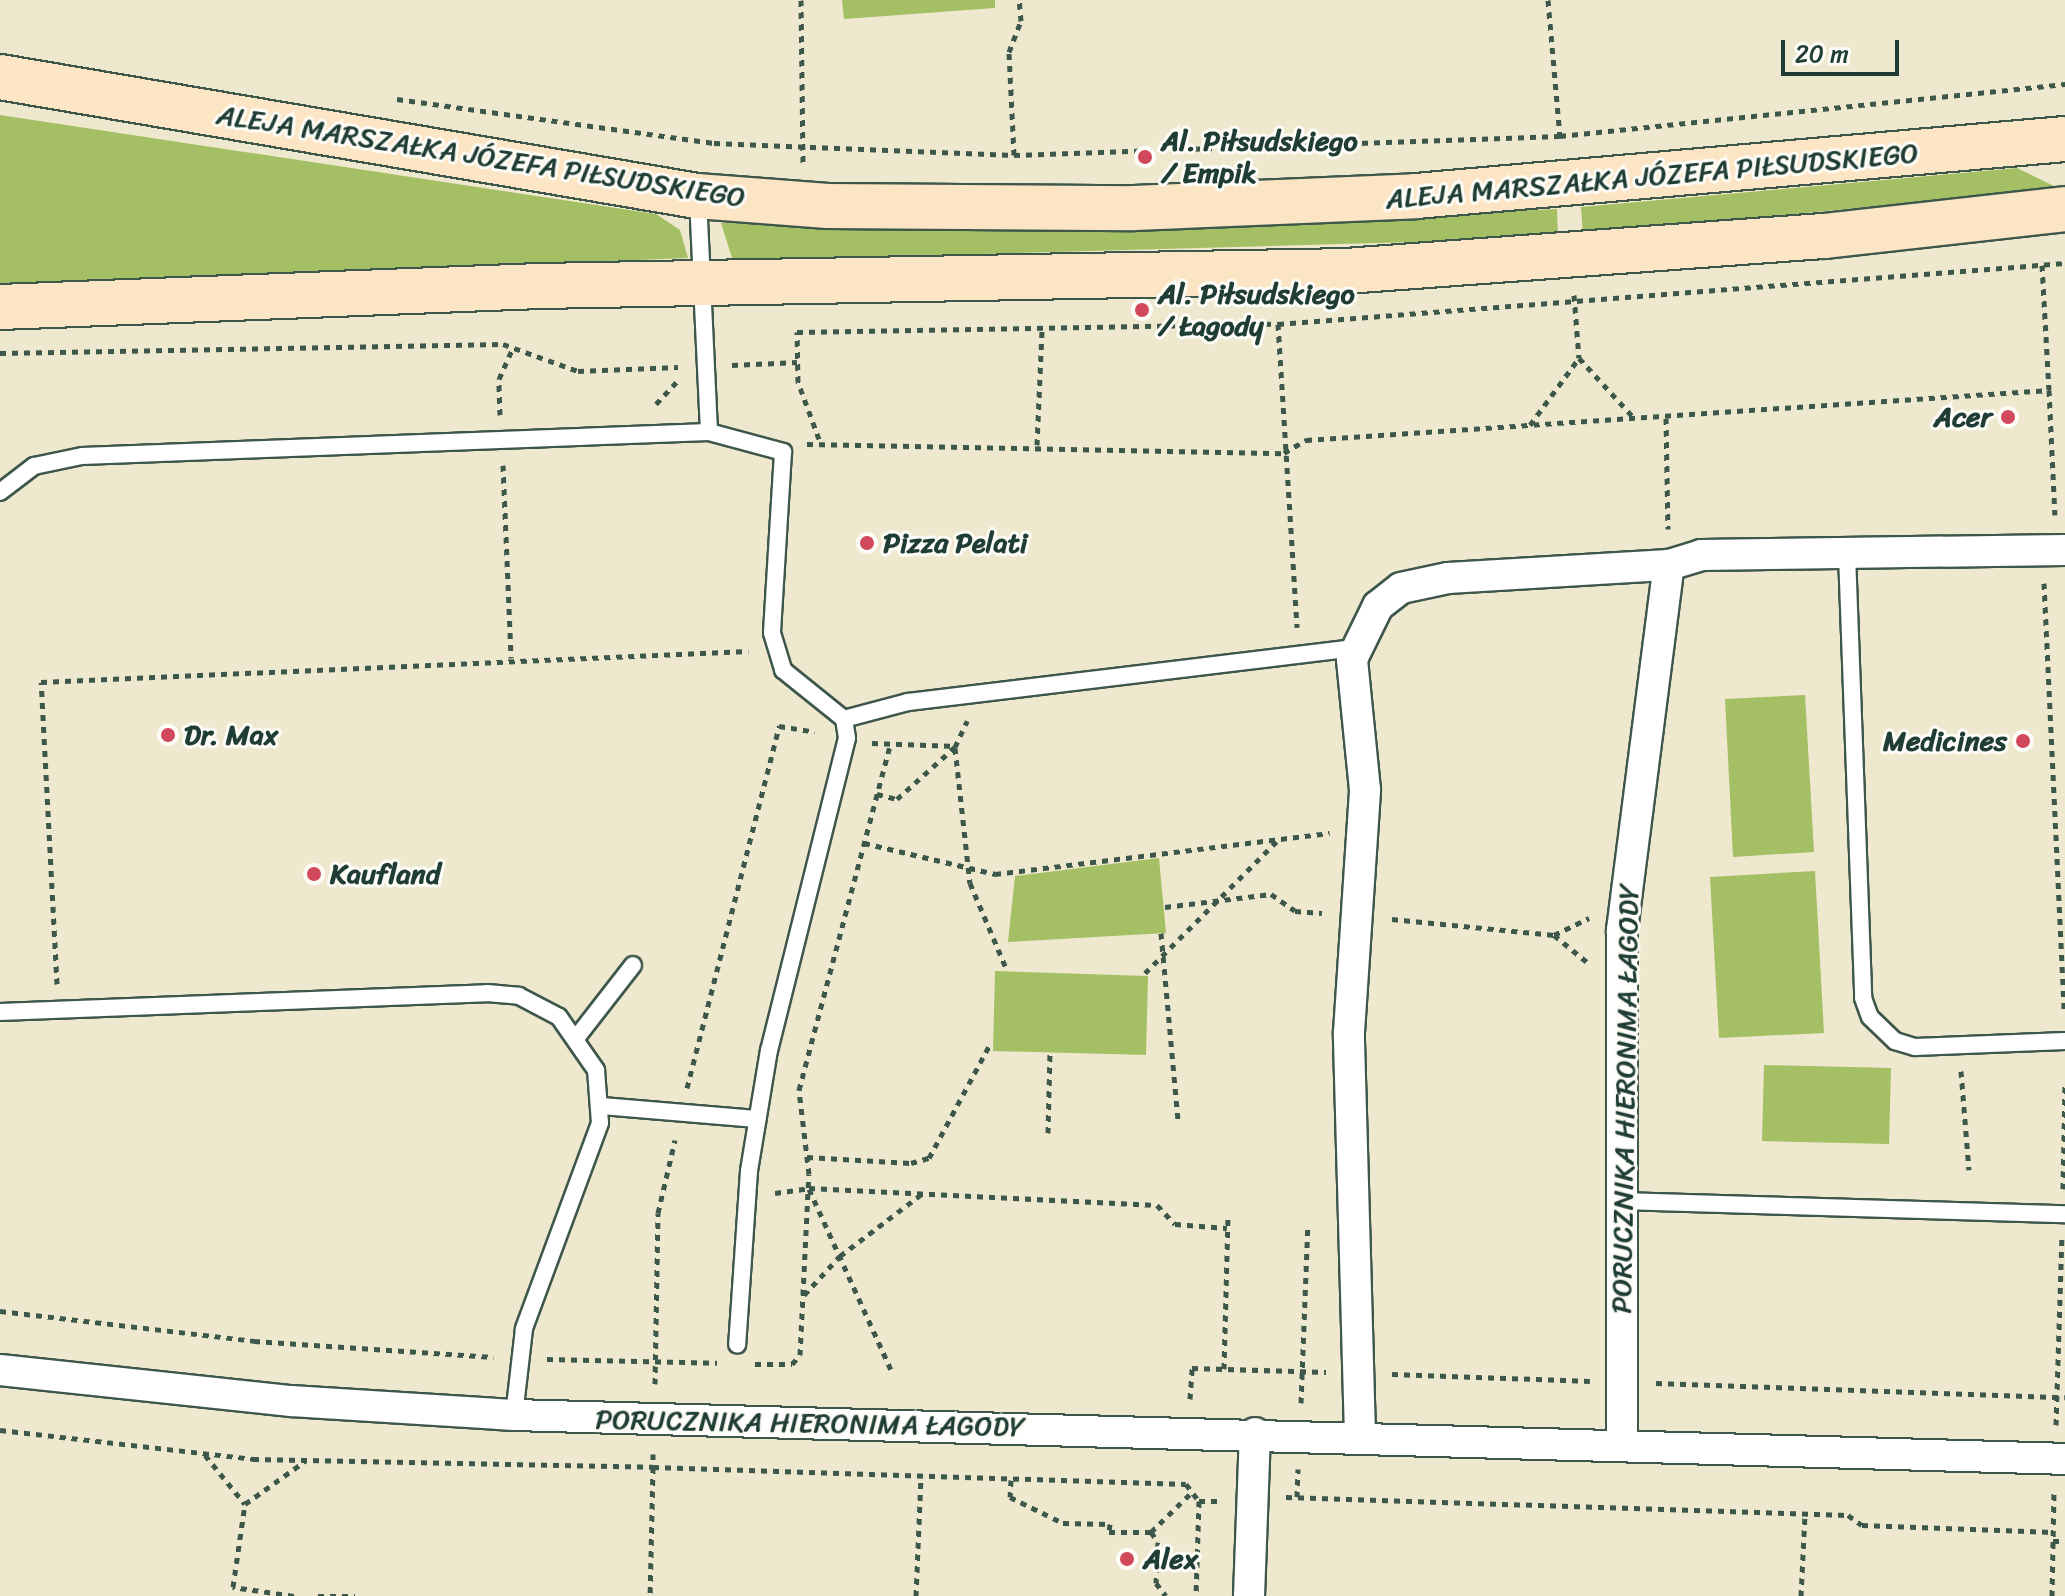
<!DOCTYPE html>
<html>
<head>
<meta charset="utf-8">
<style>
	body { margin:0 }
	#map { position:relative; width:2065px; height:1596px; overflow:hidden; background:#eee8ce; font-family:Sriracha,sans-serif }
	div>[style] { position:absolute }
	.green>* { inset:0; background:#a5bf65 }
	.path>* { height:5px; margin-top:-2.5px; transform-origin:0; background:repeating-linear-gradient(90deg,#3e574b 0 6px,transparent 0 12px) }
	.roads { filter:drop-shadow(2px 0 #3e574b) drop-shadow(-2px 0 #3e574b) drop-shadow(0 2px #3e574b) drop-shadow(0 -2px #3e574b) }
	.lane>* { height:16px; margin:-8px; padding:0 8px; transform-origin:8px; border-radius:8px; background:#fff }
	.street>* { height:30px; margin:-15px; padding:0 15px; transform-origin:15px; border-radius:15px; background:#fff }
	.secondary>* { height:44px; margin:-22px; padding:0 22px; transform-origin:22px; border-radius:22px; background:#fce5c4 }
	.dots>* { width:22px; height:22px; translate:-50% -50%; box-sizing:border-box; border:4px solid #fdfcf7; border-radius:50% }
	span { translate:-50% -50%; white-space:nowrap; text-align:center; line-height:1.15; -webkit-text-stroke:6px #fdfcf7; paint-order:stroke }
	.poi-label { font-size:28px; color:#1f3d34; font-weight:700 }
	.left { translate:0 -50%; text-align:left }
	.right { translate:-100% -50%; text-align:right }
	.street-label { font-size:28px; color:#1f3d34 }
	.scale { position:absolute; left:1781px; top:40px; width:118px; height:36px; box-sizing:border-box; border:4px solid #1f3d34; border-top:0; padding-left:10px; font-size:24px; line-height:28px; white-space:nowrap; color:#1f3d34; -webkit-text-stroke:6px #fdfcf7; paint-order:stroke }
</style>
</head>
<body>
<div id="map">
	<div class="green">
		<i style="clip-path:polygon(842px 0,995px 0,995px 8px,844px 19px)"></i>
		<i style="clip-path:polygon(0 115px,656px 214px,680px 230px,688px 258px,0 286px)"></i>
		<i style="clip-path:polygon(2017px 168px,2058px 188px,1583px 235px,1581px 207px)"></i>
		<i style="clip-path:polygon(1557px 209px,1558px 236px,1519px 239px,733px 261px,721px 223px,1115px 230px)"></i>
		<i style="clip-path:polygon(1805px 695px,1814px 852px,1733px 857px,1725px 699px)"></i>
		<i style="clip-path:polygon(1159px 858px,1166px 933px,1008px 942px,1015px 876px)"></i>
		<i style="clip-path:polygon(1815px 871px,1824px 1033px,1719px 1038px,1710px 877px)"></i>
		<i style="clip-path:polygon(995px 971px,1148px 976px,1146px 1055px,993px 1051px)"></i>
		<i style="clip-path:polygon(1764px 1065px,1891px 1068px,1889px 1144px,1762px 1141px)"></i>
	</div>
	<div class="path">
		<i style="left:801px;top:0;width:164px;rotate:89.3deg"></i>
		<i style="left:1548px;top:0;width:139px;rotate:85deg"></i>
		<i style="left:397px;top:99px;width:320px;rotate:7.9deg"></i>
		<i style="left:714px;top:143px;width:300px;rotate:2.3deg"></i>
		<i style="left:1014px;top:155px;width:546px;rotate:-1.99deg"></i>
		<i style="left:1560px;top:136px;width:508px;rotate:-5.88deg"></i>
		<i style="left:1014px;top:155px;width:103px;rotate:-92.8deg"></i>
		<i style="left:1009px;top:52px;width:33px;rotate:-69deg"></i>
		<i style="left:1021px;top:21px;width:21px;rotate:-95deg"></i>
		<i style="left:2042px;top:265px;width:125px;rotate:86.8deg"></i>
		<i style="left:1574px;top:295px;width:63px;rotate:85.5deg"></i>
		<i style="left:1579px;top:358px;width:83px;rotate:47.4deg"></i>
		<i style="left:1278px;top:324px;width:304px;rotate:86.4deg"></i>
		<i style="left:0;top:353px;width:503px;rotate:-1.03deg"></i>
		<i style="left:503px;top:344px;width:80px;rotate:19.8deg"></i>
		<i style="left:578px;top:371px;width:100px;rotate:-2.3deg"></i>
		<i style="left:732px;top:365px;width:65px;rotate:-2.6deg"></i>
		<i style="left:656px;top:404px;width:33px;rotate:-47deg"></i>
		<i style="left:500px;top:415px;width:36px;rotate:-92deg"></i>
		<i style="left:499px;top:379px;width:35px;rotate:-66deg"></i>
		<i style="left:1666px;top:418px;width:111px;rotate:89deg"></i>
		<i style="left:1530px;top:425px;width:83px;rotate:-53.8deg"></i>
		<i style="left:819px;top:439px;width:61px;rotate:-110.2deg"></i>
		<i style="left:798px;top:382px;width:50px;rotate:-91.1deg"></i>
		<i style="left:797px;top:332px;width:481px;rotate:-1deg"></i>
		<i style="left:1278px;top:324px;width:789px;rotate:-4.43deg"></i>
		<i style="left:807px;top:444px;width:477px;rotate:1.1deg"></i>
		<i style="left:1284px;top:453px;width:26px;rotate:-31deg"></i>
		<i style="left:1306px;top:440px;width:745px;rotate:-3.85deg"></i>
		<i style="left:2049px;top:390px;width:125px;rotate:87.3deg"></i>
		<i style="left:1037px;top:445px;width:114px;rotate:-87.5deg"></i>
		<i style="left:503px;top:465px;width:193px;rotate:87.6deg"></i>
		<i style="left:2044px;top:583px;width:430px;rotate:87.3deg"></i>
		<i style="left:872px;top:743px;width:84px;rotate:2deg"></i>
		<i style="left:955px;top:748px;width:136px;rotate:83.7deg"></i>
		<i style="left:970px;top:883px;width:92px;rotate:67deg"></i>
		<i style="left:877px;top:794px;width:21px;rotate:14deg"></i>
		<i style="left:897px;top:799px;width:78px;rotate:-41.9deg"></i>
		<i style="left:955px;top:747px;width:29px;rotate:-65deg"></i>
		<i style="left:864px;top:843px;width:135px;rotate:13.3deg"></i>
		<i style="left:995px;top:874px;width:337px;rotate:-7deg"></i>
		<i style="left:1165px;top:907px;width:107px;rotate:-7deg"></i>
		<i style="left:1271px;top:894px;width:29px;rotate:35deg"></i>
		<i style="left:1295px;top:911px;width:27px;rotate:4deg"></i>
		<i style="left:1392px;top:919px;width:163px;rotate:5.6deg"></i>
		<i style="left:1554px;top:935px;width:39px;rotate:-26deg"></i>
		<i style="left:1161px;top:933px;width:189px;rotate:84.8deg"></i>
		<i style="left:1554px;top:935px;width:43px;rotate:39.3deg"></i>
		<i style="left:1145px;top:973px;width:187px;rotate:-45deg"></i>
		<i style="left:57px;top:984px;width:302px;rotate:-93deg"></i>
		<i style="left:41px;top:682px;width:708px;rotate:-2.51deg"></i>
		<i style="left:1961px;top:1071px;width:99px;rotate:85.4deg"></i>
		<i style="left:687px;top:1088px;width:374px;rotate:-75.7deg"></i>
		<i style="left:779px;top:726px;width:36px;rotate:9deg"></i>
		<i style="left:1048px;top:1133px;width:80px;rotate:-88.6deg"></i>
		<i style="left:807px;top:1157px;width:104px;rotate:3.3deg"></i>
		<i style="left:911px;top:1163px;width:19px;rotate:-16deg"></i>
		<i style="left:929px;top:1158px;width:127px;rotate:-61.8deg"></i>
		<i style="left:809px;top:1189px;width:203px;rotate:65.6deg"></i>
		<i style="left:2063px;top:1189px;width:107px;rotate:-88.9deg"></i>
		<i style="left:775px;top:1193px;width:34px;rotate:-8deg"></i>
		<i style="left:809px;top:1188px;width:348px;rotate:2.8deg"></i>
		<i style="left:1157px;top:1205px;width:26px;rotate:47deg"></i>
		<i style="left:1175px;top:1224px;width:52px;rotate:4.4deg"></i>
		<i style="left:804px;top:1295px;width:53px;rotate:-47.3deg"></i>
		<i style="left:840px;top:1256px;width:104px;rotate:-37.2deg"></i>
		<i style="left:0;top:1311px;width:256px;rotate:6.7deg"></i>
		<i style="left:254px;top:1341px;width:240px;rotate:3.8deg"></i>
		<i style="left:547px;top:1359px;width:170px;rotate:1.3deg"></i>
		<i style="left:755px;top:1364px;width:37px"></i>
		<i style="left:792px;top:1364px;width:12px;rotate:-48deg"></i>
		<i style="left:800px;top:1355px;width:181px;rotate:-87.2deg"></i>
		<i style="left:809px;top:1174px;width:85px;rotate:-96.8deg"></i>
		<i style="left:799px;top:1090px;width:356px;rotate:-75.2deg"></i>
		<i style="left:1224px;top:1369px;width:150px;rotate:-88.5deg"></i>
		<i style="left:1392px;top:1374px;width:198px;rotate:2deg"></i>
		<i style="left:1656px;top:1383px;width:409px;rotate:2deg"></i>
		<i style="left:655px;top:1384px;width:171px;rotate:-89deg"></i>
		<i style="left:658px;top:1213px;width:75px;rotate:-76.9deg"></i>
		<i style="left:1190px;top:1399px;width:31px;rotate:-86deg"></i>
		<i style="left:1192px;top:1368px;width:134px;rotate:1.7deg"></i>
		<i style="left:1301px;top:1403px;width:179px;rotate:-87.8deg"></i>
		<i style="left:2056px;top:1425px;width:186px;rotate:-88.2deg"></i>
		<i style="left:0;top:1430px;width:255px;rotate:6.5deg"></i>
		<i style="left:253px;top:1459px;width:400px;rotate:1.1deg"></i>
		<i style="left:653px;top:1467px;width:129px;rotate:91.3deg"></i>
		<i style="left:653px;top:1454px;width:13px;rotate:90deg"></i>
		<i style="left:653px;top:1467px;width:533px;rotate:1.83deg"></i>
		<i style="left:1186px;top:1484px;width:21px;rotate:53deg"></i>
		<i style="left:1199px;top:1501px;width:95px;rotate:91.8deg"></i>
		<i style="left:205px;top:1455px;width:63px;rotate:50.8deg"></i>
		<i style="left:1011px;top:1480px;width:17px;rotate:93deg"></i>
		<i style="left:1010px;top:1497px;width:59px;rotate:26.1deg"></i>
		<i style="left:1063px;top:1523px;width:47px;rotate:1.2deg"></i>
		<i style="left:1110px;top:1524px;width:8px;rotate:97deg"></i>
		<i style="left:1109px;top:1532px;width:42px"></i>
		<i style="left:1151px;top:1532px;width:57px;rotate:-44.3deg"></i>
		<i style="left:1286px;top:1497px;width:562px;rotate:1.83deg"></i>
		<i style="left:1848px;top:1515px;width:17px;rotate:36deg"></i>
		<i style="left:1862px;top:1525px;width:191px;rotate:2.1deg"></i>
		<i style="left:1297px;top:1497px;width:28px;rotate:-88deg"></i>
		<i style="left:1199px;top:1501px;width:22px"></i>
		<i style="left:1151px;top:1532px;width:12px;rotate:55deg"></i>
		<i style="left:1158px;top:1542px;width:41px;rotate:92.8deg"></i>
		<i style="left:1156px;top:1583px;width:16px;rotate:52deg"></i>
		<i style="left:2053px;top:1541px;width:12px"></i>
		<i style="left:294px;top:1596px;width:62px;rotate:-171.6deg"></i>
		<i style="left:233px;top:1587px;width:84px;rotate:-81.8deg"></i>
		<i style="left:245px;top:1504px;width:74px;rotate:-35.6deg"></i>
		<i style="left:318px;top:1596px;width:37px"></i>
		<i style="left:916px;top:1596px;width:117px;rotate:-87.6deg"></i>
		<i style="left:1801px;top:1596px;width:82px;rotate:-87.2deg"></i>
		<i style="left:2052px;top:1596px;width:105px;rotate:-88.9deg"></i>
	</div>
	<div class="roads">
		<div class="lane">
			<i style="left:698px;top:198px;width:234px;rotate:87.3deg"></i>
			<i style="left:0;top:492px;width:43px;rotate:-37.4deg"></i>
			<i style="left:34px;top:466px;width:49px;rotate:-11.8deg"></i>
			<i style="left:82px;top:456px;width:627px;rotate:-2.19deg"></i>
			<i style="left:709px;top:432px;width:77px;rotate:15.1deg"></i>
			<i style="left:783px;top:452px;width:181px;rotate:93.5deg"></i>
			<i style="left:772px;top:633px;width:39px;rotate:73deg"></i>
			<i style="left:783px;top:670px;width:78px;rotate:38.8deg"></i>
			<i style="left:844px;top:719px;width:19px;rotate:81deg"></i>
			<i style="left:847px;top:738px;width:322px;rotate:104deg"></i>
			<i style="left:769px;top:1050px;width:123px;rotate:99.4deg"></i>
			<i style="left:749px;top:1171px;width:174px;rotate:93.9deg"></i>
			<i style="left:1847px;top:554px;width:444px;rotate:87.9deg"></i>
			<i style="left:1863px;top:998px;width:20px;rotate:70deg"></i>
			<i style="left:1870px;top:1017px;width:35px;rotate:44deg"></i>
			<i style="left:1895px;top:1041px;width:21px;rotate:17deg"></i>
			<i style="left:1915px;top:1047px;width:150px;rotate:-2.3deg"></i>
			<i style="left:844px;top:719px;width:66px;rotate:-14.9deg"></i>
			<i style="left:908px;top:702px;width:448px;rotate:-6.9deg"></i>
			<i style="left:0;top:1012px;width:487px;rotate:-2.2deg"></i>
			<i style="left:487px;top:993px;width:32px;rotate:5deg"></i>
			<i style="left:519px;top:996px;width:45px;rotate:27.7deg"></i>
			<i style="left:559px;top:1017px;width:65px;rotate:55.1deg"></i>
			<i style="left:596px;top:1070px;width:53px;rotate:85.7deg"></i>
			<i style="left:600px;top:1123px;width:220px;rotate:110.3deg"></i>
			<i style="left:524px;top:1329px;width:87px;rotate:96.6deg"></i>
			<i style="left:577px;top:1037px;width:91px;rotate:-52.1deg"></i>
			<i style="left:601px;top:1106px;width:157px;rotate:4.8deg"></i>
			<i style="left:1620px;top:1201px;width:445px;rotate:1.7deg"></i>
		</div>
		<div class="street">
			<i style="left:0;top:1370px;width:293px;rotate:6.1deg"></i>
			<i style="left:291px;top:1401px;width:223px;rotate:3.6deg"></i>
			<i style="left:514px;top:1415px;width:1552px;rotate:1.62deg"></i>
			<i style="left:1360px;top:1435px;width:403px;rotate:-91.6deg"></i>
			<i style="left:1349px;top:1032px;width:243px;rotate:-86.2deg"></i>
			<i style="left:1365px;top:790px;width:132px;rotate:-95.7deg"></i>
			<i style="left:1352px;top:659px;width:59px;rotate:-63.9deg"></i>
			<i style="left:1378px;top:606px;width:29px;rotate:-38deg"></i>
			<i style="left:1401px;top:588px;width:48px;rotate:-12deg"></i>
			<i style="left:1448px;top:578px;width:221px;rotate:-3.4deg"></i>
			<i style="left:1669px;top:565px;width:34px;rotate:-17deg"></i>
			<i style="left:1701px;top:555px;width:364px;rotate:-0.8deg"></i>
			<i style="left:1622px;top:1443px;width:513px;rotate:-90deg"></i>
			<i style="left:1622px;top:930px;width:368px;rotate:-82.7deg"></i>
			<i style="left:1249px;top:1596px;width:163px;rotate:-87.9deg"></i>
		</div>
		<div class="secondary">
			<i style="left:0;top:77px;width:707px;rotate:9.69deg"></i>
			<i style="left:697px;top:196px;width:131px;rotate:4.4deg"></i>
			<i style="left:828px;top:206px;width:306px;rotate:0.4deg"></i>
			<i style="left:1134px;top:208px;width:282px;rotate:-2.4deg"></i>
			<i style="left:1416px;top:196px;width:651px;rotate:-5.02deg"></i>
			<i style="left:0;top:307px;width:539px;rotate:-2.23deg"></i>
			<i style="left:539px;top:286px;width:807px;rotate:-1.06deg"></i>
			<i style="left:1346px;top:271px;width:480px;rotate:-4.2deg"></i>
			<i style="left:1825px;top:236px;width:242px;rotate:-6.4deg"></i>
		</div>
	</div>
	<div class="dots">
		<i style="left:1145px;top:157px;background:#d1495b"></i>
		<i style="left:1142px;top:310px;background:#d1495b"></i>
		<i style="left:2008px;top:417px;background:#d1495b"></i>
		<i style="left:867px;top:543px;background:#d1495b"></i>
		<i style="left:168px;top:735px;background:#d1495b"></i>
		<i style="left:2023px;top:741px;background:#d1495b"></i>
		<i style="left:314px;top:874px;background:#d1495b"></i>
		<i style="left:1127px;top:1559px;background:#d1495b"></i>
	</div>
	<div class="poi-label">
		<span class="left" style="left:1161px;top:157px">Al. Piłsudskiego<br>/ Empik</span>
		<span class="left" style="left:1158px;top:310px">Al. Piłsudskiego<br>/ Łagody</span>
		<span class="right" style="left:1992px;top:417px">Acer</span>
		<span class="left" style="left:883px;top:543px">Pizza Pelati</span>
		<span class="left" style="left:184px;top:735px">Dr. Max</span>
		<span class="right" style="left:2007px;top:741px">Medicines</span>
		<span class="left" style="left:330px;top:874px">Kaufland</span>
		<span class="left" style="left:1143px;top:1559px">Alex</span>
	</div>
	<div class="street-label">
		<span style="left:481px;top:156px;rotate:9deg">ALEJA MARSZAŁKA JÓZEFA PIŁSUDSKIEGO</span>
		<span style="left:1652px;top:176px;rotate:-5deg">ALEJA MARSZAŁKA JÓZEFA PIŁSUDSKIEGO</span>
		<span style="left:1625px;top:1099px;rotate:-89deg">PORUCZNIKA HIERONIMA ŁAGODY</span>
		<span style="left:810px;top:1423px;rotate:1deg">PORUCZNIKA HIERONIMA ŁAGODY</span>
	</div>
	<div class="scale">20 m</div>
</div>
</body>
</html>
